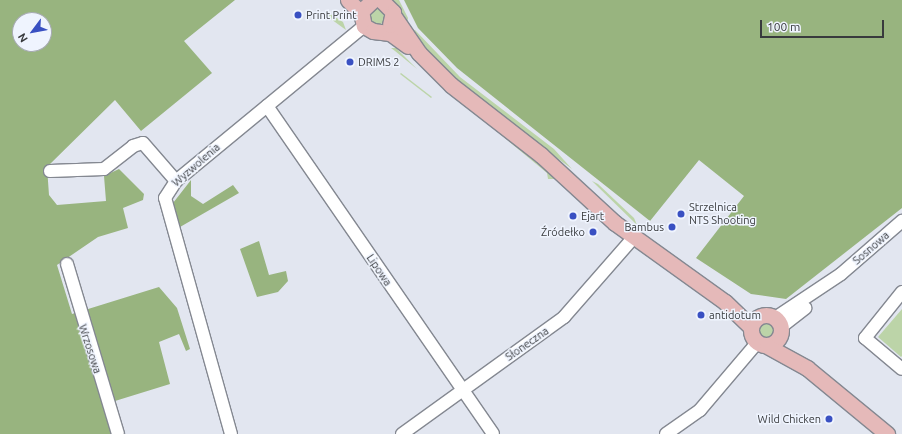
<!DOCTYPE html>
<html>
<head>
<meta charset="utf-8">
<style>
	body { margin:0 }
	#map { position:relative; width:902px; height:434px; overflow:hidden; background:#e2e6f0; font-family:Ubuntu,sans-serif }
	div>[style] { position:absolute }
	.green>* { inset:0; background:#bcd4a8 }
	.round { border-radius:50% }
	.forest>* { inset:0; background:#98b47f }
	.roads { filter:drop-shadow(1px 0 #848891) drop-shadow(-1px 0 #848891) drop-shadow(0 1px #848891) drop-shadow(0 -1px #848891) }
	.minor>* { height:12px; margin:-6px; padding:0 6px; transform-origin:6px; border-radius:6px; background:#fff }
	.major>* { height:15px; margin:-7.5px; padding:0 7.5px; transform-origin:7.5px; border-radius:7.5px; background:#e5b9b9 }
	.major>.ring { margin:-7.5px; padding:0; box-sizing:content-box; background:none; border:15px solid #e5b9b9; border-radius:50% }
	.dots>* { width:11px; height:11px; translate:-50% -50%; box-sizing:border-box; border:2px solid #eff4fe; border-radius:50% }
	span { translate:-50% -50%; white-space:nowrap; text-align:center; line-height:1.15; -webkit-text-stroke:3px #eff4fe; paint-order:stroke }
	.poi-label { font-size:11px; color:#383a3d }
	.left { translate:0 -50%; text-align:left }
	.right { translate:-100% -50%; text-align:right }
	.street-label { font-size:11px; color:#383a3d }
	.north { position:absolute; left:12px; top:12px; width:40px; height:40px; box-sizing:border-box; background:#eff4fe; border:1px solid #a6aab1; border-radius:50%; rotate:238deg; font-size:11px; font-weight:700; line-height:16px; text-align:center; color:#383a3d }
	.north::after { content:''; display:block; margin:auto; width:14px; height:18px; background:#3950c2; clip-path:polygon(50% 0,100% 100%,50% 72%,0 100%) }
	.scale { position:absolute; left:760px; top:20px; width:124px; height:18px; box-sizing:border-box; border:2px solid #383a3d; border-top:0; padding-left:5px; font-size:12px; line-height:14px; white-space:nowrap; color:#383a3d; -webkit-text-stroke:3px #eff4fe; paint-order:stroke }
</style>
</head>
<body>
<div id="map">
	<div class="green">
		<i style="clip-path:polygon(391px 0,399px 0,408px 18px,407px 23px)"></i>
		<i class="round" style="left:368px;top:7px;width:18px;height:18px"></i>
		<i style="clip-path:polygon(327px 12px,343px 22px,346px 30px,324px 14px)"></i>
		<i style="clip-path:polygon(415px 30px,460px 77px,554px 149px,572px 169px,460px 86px,409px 34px)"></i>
		<i style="clip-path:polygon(391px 48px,396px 48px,417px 69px,395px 51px)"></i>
		<i style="clip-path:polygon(401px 73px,432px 97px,431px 98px,400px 74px)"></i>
		<i style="clip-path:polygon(447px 90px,538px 159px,558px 179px,548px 179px,547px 173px)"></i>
		<i style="clip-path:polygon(592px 181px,598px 184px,634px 218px,637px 225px)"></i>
		<i style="clip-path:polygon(902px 309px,902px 356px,901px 357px,878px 337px)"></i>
		<i class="round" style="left:757px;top:320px;width:18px;height:18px"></i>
	</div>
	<div class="forest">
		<i style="clip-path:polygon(evenodd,0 0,235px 0,184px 41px,212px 73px,141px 131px,115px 100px,47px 167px,49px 195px,57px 205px,106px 201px,104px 176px,119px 169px,144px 194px,143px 200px,123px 208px,128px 228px,98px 237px,57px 265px,72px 314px,159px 287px,177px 308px,190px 349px,186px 351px,179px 334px,159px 342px,170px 384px,115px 401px,124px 434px,0 434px,0 0,20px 20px,44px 20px,44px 44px,20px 44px,20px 20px)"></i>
		<i style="clip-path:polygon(404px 0,902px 0,902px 208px,786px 299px,751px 294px,696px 258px,744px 196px,699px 160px,650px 221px,457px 68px,418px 28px)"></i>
		<i style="clip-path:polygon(191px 180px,191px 196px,203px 204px,233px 185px,239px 193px,180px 227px,173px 203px)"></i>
		<i style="clip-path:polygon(259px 241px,269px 275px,286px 271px,288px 281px,278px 292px,257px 297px,240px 249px)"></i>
	</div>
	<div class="roads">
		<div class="minor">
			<i style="left:267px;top:106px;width:398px;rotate:55.4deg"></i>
			<i style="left:50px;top:171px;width:54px;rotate:-2.1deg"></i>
			<i style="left:104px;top:169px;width:37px;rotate:-38deg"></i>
			<i style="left:133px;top:146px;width:10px;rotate:-17deg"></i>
			<i style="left:143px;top:143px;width:50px;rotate:49deg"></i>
			<i style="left:67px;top:264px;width:177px;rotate:73.3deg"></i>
			<i style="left:902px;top:292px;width:59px;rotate:128.8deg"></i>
			<i style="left:865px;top:338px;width:48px;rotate:40deg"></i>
			<i style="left:775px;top:318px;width:79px;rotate:-33.7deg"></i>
			<i style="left:841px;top:274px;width:81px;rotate:-41deg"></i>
			<i style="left:781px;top:327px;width:31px;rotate:-38deg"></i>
			<i style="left:231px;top:434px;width:245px;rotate:-105.6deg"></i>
			<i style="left:165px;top:198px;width:20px;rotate:-57deg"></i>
			<i style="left:176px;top:181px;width:244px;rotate:-39.5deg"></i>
			<i style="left:402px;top:434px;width:200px;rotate:-35.8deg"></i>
			<i style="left:564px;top:317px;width:108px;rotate:-48.8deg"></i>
			<i style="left:666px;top:434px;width:42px;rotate:-35.2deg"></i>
			<i style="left:700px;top:410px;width:88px;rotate:-49.6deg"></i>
		</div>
		<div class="major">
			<i style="left:348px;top:0;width:18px;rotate:45deg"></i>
			<i style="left:373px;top:0;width:16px;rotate:137deg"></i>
			<i style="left:361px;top:11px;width:15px;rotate:79deg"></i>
			<i style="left:364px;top:26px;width:10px;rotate:29deg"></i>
			<i style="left:373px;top:31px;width:17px;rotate:7deg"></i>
			<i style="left:390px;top:33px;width:22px;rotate:36deg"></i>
			<i style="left:381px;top:0;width:17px;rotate:45deg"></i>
			<i style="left:393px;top:12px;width:13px;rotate:103deg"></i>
			<i style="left:393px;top:15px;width:46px;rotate:55.6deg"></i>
			<i style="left:419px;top:53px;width:45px;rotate:45deg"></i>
			<i style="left:451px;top:85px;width:114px;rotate:37.9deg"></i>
			<i style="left:541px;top:155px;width:100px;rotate:42.6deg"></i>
			<i style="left:615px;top:223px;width:135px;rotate:35.7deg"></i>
			<i style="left:725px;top:302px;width:36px;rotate:44deg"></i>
			<i class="ring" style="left:751px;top:315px;width:15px;height:15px"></i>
			<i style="left:767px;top:346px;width:46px;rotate:28.8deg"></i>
			<i style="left:807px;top:368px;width:104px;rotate:39.5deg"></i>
		</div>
	</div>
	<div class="dots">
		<i style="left:298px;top:15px;background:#3950c2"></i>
		<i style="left:350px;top:62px;background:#3950c2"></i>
		<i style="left:681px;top:214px;background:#3950c2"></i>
		<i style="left:573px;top:216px;background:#3950c2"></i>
		<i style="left:672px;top:227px;background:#3950c2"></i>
		<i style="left:593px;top:232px;background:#3950c2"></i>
		<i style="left:701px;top:315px;background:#3950c2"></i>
		<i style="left:829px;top:419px;background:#3950c2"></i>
	</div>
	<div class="poi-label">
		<span class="left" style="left:306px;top:15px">Print Print</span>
		<span class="left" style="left:358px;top:62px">DRIMS 2</span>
		<span class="left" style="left:689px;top:214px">Strzelnica<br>NTS Shooting</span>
		<span class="left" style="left:581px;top:216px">Ejart</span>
		<span class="right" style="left:664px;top:227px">Bambus</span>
		<span class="right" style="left:585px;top:232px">Źródełko</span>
		<span class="left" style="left:709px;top:315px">antidotum</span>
		<span class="right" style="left:821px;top:419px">Wild Chicken</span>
	</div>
	<div class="street-label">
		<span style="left:196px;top:165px;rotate:-41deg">Wyzwolenia</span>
		<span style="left:871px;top:248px;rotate:-41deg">Sosnowa</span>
		<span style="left:379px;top:270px;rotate:56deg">Lipowa</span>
		<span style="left:527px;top:344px;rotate:-35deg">Słoneczna</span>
		<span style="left:90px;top:349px;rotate:72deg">Wrzosowa</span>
	</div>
	<div class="north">N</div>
	<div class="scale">100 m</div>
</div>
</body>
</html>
